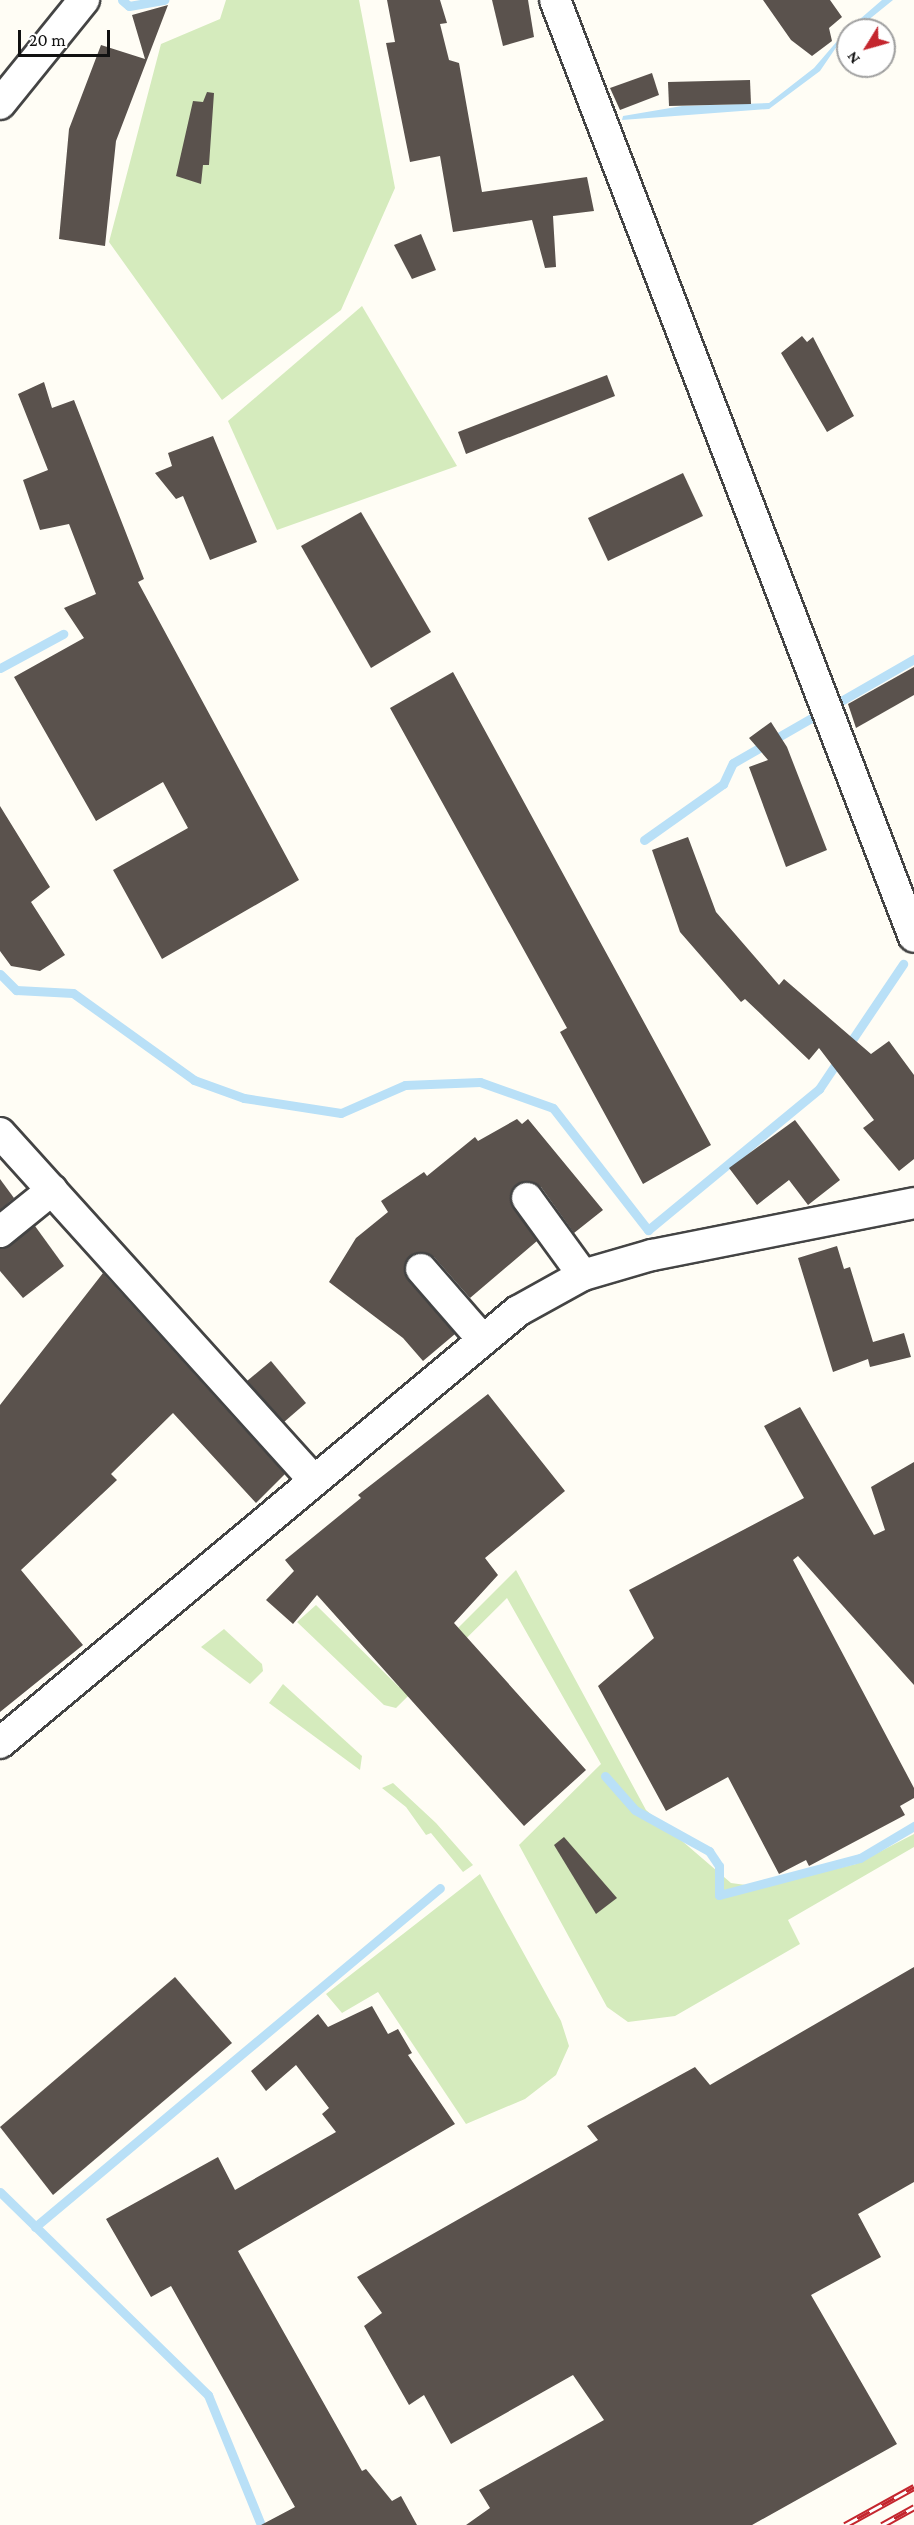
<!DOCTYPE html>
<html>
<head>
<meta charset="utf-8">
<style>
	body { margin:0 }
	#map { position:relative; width:914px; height:2525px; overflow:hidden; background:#fffdf5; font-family:"Crimson Pro",serif }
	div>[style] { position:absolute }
	.green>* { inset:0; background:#d5ebbd }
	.water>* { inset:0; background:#b9e0f7 }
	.stream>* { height:9px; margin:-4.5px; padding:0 4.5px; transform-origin:4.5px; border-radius:4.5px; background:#b9e0f7 }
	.building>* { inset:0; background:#5a524d }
	.roads { filter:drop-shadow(2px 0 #444) drop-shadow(-2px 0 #444) drop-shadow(0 2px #444) drop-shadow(0 -2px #444) }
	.minor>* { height:30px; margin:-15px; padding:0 15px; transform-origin:15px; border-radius:15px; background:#fff }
	.rail>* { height:7px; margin-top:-3.5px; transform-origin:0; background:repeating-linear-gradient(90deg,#fff 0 14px,#c4262e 0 28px); box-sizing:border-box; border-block:2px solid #c4262e }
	span { translate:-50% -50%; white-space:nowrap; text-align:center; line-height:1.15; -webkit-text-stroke:6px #fff; paint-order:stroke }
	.north { position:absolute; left:836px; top:18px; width:60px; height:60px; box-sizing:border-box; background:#fff; border:2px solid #a0a0a0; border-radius:50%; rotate:233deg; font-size:16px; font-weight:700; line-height:24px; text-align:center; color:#111 }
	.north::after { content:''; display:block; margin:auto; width:21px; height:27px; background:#c4262e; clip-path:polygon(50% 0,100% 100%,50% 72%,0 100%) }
	.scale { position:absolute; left:18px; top:30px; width:92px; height:27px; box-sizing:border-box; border:3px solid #111; border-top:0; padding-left:8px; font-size:18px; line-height:21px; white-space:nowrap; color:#111; -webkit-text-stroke:4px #fff; paint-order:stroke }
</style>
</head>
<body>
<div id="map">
	<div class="green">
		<i style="clip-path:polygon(226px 0,359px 0,395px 188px,341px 310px,222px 400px,109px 242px,161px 44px,220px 19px)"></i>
		<i style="clip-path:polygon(362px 306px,457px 466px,277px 530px,228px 421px)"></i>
		<i style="clip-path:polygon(516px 1570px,646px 1810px,731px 1883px,761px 1887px,856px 1864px,914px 1834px,914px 1847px,788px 1920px,800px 1944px,675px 2016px,628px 2022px,607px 2007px,519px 1845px,601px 1764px,507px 1598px,396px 1708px,384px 1705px,297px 1622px,316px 1605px,399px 1687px)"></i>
		<i style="clip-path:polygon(224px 1629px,262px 1664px,263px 1671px,250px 1684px,201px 1647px)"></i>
		<i style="clip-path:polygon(283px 1684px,362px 1756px,360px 1770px,269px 1703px)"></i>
		<i style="clip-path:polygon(393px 1783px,436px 1823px,473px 1865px,463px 1872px,431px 1833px,426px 1835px,406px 1807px,382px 1788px)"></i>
		<i style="clip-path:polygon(480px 1874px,561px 2021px,569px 2046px,556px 2075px,525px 2099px,466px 2124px,378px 1992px,342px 2013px,326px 1994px)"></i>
	</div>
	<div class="water">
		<i style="clip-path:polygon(882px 0,893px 0,856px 30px,848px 30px,820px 71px,769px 109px,622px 120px,623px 116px,682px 106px,769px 103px,814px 68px,845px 32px)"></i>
	</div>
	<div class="stream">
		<i style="left:122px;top:0;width:9px;rotate:41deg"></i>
		<i style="left:129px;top:6px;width:36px;rotate:-10deg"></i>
		<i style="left:0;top:668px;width:72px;rotate:-28.4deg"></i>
		<i style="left:644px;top:840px;width:97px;rotate:-35.3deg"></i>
		<i style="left:723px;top:784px;width:23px;rotate:-65deg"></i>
		<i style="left:733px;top:763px;width:209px;rotate:-29.9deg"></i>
		<i style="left:0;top:974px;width:23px;rotate:45deg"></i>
		<i style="left:16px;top:990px;width:57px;rotate:3deg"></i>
		<i style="left:73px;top:993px;width:149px;rotate:35.7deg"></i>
		<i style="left:194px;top:1080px;width:53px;rotate:19.8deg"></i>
		<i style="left:244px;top:1098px;width:98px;rotate:8.8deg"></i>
		<i style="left:341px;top:1113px;width:70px;rotate:-23.6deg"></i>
		<i style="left:405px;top:1085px;width:75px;rotate:-2.3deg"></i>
		<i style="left:480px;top:1082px;width:77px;rotate:19.6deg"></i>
		<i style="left:553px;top:1108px;width:155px;rotate:52.1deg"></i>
		<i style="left:648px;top:1230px;width:222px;rotate:-39.5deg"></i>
		<i style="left:819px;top:1089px;width:151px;rotate:-56.1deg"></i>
		<i style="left:605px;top:1776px;width:45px;rotate:48.6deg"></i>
		<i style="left:635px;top:1810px;width:85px;rotate:29deg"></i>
		<i style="left:709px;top:1851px;width:18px;rotate:56deg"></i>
		<i style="left:719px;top:1866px;width:29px;rotate:90deg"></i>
		<i style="left:719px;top:1895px;width:146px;rotate:-14.7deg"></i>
		<i style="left:860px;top:1858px;width:63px;rotate:-30.7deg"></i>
		<i style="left:0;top:2192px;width:291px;rotate:44.3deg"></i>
		<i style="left:208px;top:2395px;width:140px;rotate:67.8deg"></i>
		<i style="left:35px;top:2227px;width:528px;rotate:-39.93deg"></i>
	</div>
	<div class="building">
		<i style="clip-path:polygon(387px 0,440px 0,447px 23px,440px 24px,449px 60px,459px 63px,482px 192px,587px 177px,594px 211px,553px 216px,556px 267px,545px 268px,532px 220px,453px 232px,440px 156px,410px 162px,386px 43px,395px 42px)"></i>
		<i style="clip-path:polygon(492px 0,528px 0,534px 37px,503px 46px)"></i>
		<i style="clip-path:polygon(763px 0,830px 0,842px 17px,829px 28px,832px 41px,812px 56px,791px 40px)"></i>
		<i style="clip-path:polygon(168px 5px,116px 141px,105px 246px,59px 239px,69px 129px,101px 45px,145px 59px,132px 15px)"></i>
		<i style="clip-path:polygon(652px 73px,659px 95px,620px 110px,610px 88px)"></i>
		<i style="clip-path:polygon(750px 80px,751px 104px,669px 106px,668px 82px)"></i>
		<i style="clip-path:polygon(207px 92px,214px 93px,209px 165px,203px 165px,201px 184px,176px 176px,193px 101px,203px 102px)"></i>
		<i style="clip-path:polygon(421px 234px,436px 270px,412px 279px,394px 245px)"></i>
		<i style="clip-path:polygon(802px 336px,807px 342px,813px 337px,854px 416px,827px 432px,781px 353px)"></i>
		<i style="clip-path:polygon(607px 375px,615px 396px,466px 454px,458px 432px)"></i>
		<i style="clip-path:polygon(44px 382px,52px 408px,74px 400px,144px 579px,138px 582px,299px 880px,162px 959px,113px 870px,188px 828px,163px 782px,96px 821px,14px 677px,84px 638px,64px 608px,96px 594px,69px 524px,40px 530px,23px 480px,48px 470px,18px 394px)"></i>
		<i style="clip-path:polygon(213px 436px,257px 542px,210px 560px,183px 496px,176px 499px,155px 473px,172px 466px,168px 453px)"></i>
		<i style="clip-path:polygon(683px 473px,703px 516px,608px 561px,588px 518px)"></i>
		<i style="clip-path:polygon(361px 512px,431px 632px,371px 668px,301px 546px)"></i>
		<i style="clip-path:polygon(914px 667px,914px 695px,856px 728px,848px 704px)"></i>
		<i style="clip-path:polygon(453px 672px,711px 1145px,643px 1184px,560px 1032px,567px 1028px,390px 708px)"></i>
		<i style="clip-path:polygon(771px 722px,787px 747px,827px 850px,786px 867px,749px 767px,768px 760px,749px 738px)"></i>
		<i style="clip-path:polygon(0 806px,50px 887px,31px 902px,65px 955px,40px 971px,11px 966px,0 951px)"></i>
		<i style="clip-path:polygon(688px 837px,716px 912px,779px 985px,784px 979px,871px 1054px,889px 1041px,914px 1075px,914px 1159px,899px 1171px,863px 1128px,874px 1120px,819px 1048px,809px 1060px,745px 999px,741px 1002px,680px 932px,652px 850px)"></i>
		<i style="clip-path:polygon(517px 1119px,522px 1124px,528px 1119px,603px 1210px,574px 1233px,541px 1187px,517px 1184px,510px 1200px,537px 1241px,470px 1298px,434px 1257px,410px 1256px,405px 1264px,408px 1280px,455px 1334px,423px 1361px,403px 1338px,329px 1282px,356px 1238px,388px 1212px,381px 1201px,424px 1172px,427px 1176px,475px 1137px,478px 1141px)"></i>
		<i style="clip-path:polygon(795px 1120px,840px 1180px,808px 1205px,789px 1180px,757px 1205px,729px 1168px)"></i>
		<i style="clip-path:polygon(0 1179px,14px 1198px,0 1210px)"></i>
		<i style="clip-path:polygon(35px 1226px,64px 1266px,23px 1298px,0 1271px,0 1249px)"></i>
		<i style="clip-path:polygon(837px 1246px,844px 1269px,850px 1267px,873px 1342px,904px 1333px,911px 1357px,870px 1367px,868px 1359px,833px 1372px,798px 1258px)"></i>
		<i style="clip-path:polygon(103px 1273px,285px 1474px,256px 1503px,173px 1413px,111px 1474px,117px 1480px,21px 1570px,83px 1645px,0 1712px,0 1405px)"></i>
		<i style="clip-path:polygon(271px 1361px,306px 1403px,284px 1422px,247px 1381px)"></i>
		<i style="clip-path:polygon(488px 1394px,565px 1491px,485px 1558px,498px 1575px,454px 1623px,586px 1770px,524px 1826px,317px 1595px,293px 1624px,266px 1600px,294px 1571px,285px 1560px,361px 1498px,358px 1495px)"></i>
		<i style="clip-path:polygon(800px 1407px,874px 1535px,885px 1530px,871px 1487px,914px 1462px,914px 1685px,798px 1556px,793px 1560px,914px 1788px,914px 1798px,900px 1806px,905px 1815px,809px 1866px,806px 1860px,779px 1874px,728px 1777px,666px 1811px,598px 1686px,654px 1638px,629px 1590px,804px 1498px,764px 1426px)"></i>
		<i style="clip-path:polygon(564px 1837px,617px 1898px,596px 1914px,554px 1845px)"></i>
		<i style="clip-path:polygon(914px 1967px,914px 2182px,858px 2214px,881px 2257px,811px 2295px,897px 2444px,752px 2525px,466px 2525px,490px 2508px,479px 2490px,604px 2420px,573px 2375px,451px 2444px,424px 2395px,409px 2405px,364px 2326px,382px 2313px,357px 2277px,598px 2140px,587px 2126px,695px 2067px,710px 2085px)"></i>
		<i style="clip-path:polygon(175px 1977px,232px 2043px,53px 2195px,0 2127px)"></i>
		<i style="clip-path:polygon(372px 2006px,388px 2034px,398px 2029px,412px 2053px,408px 2055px,455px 2124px,238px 2251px,362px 2471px,366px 2469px,392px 2501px,401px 2496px,417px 2525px,261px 2525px,295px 2507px,171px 2286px,151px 2297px,106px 2219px,218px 2157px,235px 2190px,336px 2132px,322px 2114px,329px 2108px,296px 2065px,266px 2091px,251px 2071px,318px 2014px,328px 2027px)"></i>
	</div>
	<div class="roads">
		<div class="minor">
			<i style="left:555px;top:0;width:1003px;rotate:69.04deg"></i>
			<i style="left:0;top:104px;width:134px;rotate:-51.1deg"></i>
			<i style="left:0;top:1133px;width:465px;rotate:47.9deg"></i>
			<i style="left:527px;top:1198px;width:95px;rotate:54deg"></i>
			<i style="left:0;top:1232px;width:67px;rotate:-38.9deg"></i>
			<i style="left:421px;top:1269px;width:94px;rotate:48.9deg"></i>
			<i style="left:0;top:1743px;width:674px;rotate:-39.83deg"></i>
			<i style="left:518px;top:1311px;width:74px;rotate:-29deg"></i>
			<i style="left:583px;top:1275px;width:72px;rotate:-16.2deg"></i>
			<i style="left:652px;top:1255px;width:267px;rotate:-11.2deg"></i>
		</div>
	</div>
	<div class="rail">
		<i style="left:845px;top:2525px;width:79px;rotate:-28.8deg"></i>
		<i style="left:882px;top:2525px;width:37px;rotate:-29deg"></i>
	</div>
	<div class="north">N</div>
	<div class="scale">20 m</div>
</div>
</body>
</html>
